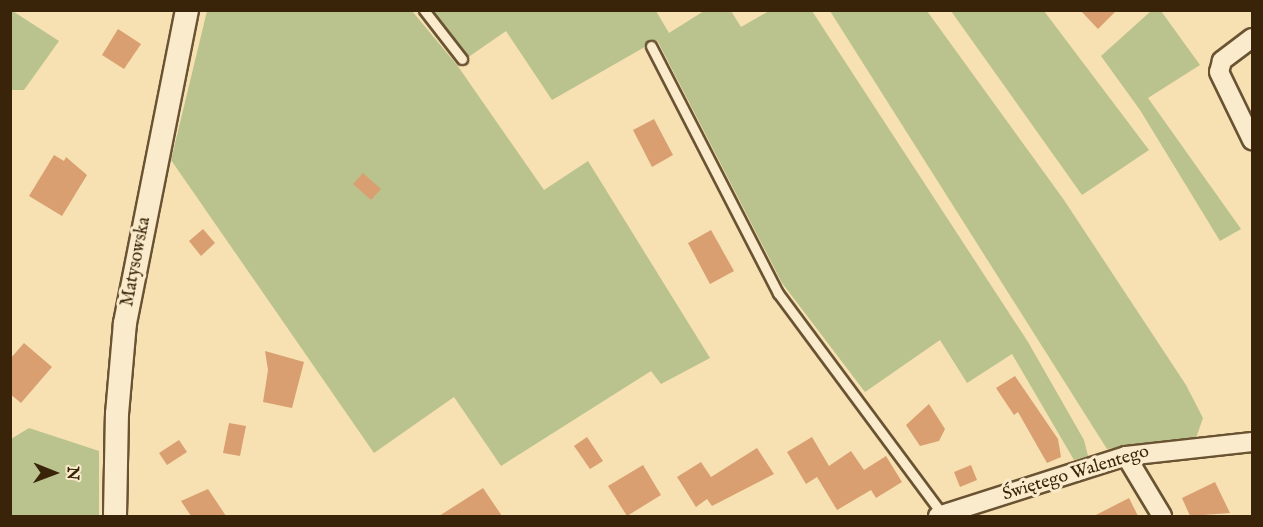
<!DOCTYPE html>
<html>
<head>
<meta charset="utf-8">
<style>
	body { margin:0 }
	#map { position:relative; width:1263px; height:527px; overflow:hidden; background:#f7e0b1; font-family:"IM FELL English",serif }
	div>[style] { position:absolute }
	.green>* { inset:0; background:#bac38d }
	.building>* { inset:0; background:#d99f71 }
	.roads { filter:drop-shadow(2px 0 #695333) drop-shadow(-2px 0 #695333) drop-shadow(0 2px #695333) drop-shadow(0 -2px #695333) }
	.service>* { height:9px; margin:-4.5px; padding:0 4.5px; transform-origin:4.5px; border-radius:4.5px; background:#faebcc }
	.minor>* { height:18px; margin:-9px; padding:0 9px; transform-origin:9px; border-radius:9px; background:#faebcc }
	.tertiary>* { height:22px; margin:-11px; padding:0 11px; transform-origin:11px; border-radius:11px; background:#faebcc }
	span { translate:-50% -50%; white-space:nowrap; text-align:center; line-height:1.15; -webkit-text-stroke:6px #faebcc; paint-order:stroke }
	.street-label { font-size:18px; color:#3a2409 }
	.frame { position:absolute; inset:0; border:12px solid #3a2409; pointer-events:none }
	.north { position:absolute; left:24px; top:443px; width:60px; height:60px; -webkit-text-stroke:4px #faebcc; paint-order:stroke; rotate:91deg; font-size:16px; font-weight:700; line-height:24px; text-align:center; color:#3a2409 }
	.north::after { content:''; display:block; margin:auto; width:21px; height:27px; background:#3a2409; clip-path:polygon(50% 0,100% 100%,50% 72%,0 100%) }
</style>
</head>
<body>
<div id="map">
	<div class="green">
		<i style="clip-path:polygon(11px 10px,59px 41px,24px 90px,11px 90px)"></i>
		<i style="clip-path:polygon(207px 11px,412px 11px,457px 65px,544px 190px,588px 161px,710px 358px,661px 384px,651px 371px,501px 466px,454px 397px,374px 453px,171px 160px)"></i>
		<i style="clip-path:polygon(429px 11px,656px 11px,669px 33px,704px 11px,731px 11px,741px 27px,769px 11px,812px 11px,1028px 342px,1084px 440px,1088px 456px,1074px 460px,1012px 354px,967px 383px,940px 340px,865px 392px,782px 283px,657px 40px,552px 100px,506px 31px,467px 58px)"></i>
		<i style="clip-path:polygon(830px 11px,927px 11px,1064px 200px,1186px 385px,1203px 418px,1196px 438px,1107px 449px)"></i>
		<i style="clip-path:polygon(951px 11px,1044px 11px,1149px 150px,1082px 195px)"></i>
		<i style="clip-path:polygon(1151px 11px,1161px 11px,1200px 65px,1148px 98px,1241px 229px,1220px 241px,1140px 110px,1101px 56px)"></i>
		<i style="clip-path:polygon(29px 428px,99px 451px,99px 516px,11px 516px,11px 439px)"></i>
	</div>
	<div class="building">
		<i style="clip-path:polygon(1080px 10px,1117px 10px,1098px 29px)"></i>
		<i style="clip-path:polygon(118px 29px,141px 44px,124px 69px,102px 55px)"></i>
		<i style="clip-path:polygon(654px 119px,673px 155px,652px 167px,633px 130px)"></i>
		<i style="clip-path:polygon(54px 155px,64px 161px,66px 157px,87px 175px,62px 216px,29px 196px)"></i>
		<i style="clip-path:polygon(363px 173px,381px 189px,371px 200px,353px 184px)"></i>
		<i style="clip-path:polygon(203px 229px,215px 243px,201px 256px,189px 241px)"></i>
		<i style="clip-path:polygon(711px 230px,734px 271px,710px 284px,688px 243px)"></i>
		<i style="clip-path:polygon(24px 343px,52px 367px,21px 403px,10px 394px,10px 359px)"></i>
		<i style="clip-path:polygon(265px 351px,304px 362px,292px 408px,263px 402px,268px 370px)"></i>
		<i style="clip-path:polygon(1015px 376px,1058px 439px,1061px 457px,1047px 463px,1018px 412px,1014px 415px,996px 388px)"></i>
		<i style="clip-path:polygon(929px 404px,945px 429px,939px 441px,920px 446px,906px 425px)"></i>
		<i style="clip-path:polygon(229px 423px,246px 426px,240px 456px,223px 453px)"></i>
		<i style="clip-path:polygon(587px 437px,603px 461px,590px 469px,574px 446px)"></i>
		<i style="clip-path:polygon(812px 437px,829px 466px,851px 451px,864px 470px,886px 456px,902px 482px,876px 498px,871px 490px,837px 510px,817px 477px,806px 484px,787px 452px)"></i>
		<i style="clip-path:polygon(179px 440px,187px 452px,167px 465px,159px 453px)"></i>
		<i style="clip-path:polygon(757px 448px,774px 474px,712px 506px,707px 499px,696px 507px,677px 477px,701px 462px,711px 477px)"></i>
		<i style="clip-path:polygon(643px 465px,661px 495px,627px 516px,608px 486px)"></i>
		<i style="clip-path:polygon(971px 465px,977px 480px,960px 487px,954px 472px)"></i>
		<i style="clip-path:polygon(1215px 482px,1230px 513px,1190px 516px,1182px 498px)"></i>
		<i style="clip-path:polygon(483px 488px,502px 516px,439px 516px)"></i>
		<i style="clip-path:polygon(208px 489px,226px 516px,191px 516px,181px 501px)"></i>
		<i style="clip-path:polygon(1129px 498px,1138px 516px,1094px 516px)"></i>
	</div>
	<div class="roads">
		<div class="service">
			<i style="left:424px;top:10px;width:62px;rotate:52.2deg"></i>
			<i style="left:651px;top:46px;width:278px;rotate:62.8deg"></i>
			<i style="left:778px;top:293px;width:277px;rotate:53.4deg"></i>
		</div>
		<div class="minor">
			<i style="left:1252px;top:38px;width:38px;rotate:143deg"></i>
			<i style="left:1222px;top:61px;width:11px;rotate:105deg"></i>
			<i style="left:1219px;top:72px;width:76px;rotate:64.1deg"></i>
			<i style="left:1126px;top:456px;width:70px;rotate:59deg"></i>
			<i style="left:938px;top:516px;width:197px;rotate:-17.7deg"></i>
			<i style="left:1126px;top:456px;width:127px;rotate:-6.3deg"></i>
		</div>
		<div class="tertiary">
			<i style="left:115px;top:516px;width:102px;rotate:-88.9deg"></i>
			<i style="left:117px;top:414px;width:91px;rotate:-85deg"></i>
			<i style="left:125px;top:323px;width:319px;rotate:-78.8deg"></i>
		</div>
	</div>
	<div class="street-label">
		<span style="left:137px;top:262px;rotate:-79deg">Matysowska</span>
		<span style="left:1076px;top:474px;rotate:-17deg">Świętego Walentego</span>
	</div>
	<div class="frame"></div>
	<div class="north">N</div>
</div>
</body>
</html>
